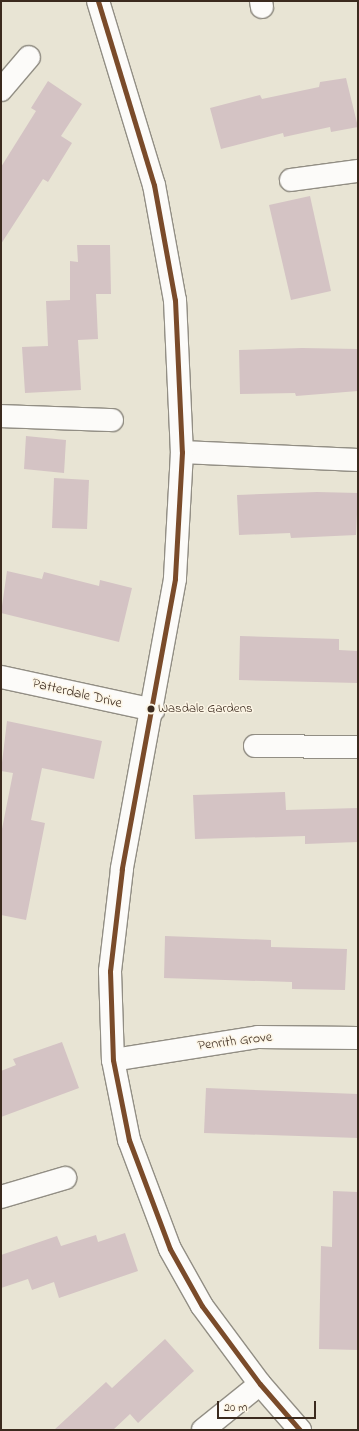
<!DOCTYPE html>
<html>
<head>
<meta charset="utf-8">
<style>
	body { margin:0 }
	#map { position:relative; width:359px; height:1431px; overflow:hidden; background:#e8e4d4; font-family:"Indie Flower",sans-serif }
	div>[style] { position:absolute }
	.building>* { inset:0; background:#d4c3c4 }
	.roads { filter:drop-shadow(1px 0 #928e84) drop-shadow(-1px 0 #928e84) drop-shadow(0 1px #928e84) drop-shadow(0 -1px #928e84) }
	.minor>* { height:22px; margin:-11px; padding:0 11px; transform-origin:11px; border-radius:11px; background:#fcfbf9 }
	.tertiary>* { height:22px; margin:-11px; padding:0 11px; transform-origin:11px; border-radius:11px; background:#fcfbf9 }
	.bus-1>* { height:5px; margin:-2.5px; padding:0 2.5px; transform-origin:2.5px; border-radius:2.5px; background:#7a4b2a }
	.dots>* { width:11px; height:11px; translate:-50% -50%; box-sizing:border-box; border:2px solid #fcf5e5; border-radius:50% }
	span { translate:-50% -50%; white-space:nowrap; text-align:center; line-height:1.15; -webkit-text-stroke:3px #fcf5e5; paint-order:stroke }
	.bus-label { font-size:13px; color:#3b2a1e }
	.left { translate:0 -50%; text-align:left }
	.street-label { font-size:14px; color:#3b2a1e }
	.frame { position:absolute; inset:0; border:2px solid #3b2a1e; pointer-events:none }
	.scale { position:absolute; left:217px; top:1401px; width:99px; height:18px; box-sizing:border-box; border:2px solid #3b2a1e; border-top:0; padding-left:5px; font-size:12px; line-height:14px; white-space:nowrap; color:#3b2a1e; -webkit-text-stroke:3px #fcf5e5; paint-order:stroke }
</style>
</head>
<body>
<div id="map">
	<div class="building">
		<i style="clip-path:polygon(346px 78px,358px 127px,331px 132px,330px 127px,284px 137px,283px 133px,221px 149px,210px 108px,260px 95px,262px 99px,319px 87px,320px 82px)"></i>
		<i style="clip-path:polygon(48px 81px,82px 104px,61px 136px,72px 143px,48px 182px,43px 179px,1px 244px,1px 167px,36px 111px,31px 108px)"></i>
		<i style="clip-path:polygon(310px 196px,331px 291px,291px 300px,269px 205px)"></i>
		<i style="clip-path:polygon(77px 245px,110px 245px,111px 294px,96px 294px,98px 339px,78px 340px,81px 390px,25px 393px,22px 347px,48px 346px,46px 301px,70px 300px,70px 261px,78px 262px)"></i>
		<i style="clip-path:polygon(302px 348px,358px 349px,358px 391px,296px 396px,295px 393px,240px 394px,239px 350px)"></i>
		<i style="clip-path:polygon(26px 436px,66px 440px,64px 473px,24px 469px)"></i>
		<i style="clip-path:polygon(54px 478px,89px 480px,87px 529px,52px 528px)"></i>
		<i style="clip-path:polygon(317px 492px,358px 493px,356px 535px,291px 538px,290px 533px,239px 535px,237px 495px)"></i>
		<i style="clip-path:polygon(7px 571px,42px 579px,44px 572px,99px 586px,100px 580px,132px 588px,119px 642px,1px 613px)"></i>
		<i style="clip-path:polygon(240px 636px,339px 639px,339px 650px,358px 651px,358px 683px,239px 680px)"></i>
		<i style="clip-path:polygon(7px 721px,102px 741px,94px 779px,42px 768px,31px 820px,45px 823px,26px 920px,1px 915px,1px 834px,13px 773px,1px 771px)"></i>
		<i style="clip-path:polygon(285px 792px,286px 810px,358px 808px,358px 842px,305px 844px,305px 836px,195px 839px,193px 795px)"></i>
		<i style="clip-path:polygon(165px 936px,271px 940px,271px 947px,347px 949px,345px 990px,292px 989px,292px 982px,164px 978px)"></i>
		<i style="clip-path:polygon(62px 1042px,79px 1088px,1px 1117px,1px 1071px,16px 1065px,13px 1059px)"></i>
		<i style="clip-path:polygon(206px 1088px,358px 1094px,358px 1138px,204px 1133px)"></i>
		<i style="clip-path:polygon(333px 1191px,358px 1192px,358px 1350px,319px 1349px,321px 1246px,332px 1247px)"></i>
		<i style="clip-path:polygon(125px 1233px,138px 1271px,59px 1298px,54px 1282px,32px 1290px,28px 1279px,1px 1288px,1px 1255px,57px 1236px,61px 1246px,96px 1235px,98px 1242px)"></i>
		<i style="clip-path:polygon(165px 1339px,194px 1371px,138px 1423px,130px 1414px,113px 1430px,54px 1430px,106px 1382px,112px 1388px)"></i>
	</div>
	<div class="roads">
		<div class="minor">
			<i style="left:261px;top:1px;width:6px;rotate:81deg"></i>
			<i style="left:1px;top:90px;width:43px;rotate:-49.7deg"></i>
			<i style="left:291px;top:180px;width:68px;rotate:-7.7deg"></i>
			<i style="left:1px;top:416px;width:111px;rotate:2.1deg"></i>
			<i style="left:182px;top:452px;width:176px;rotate:2.6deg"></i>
			<i style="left:1px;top:677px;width:156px;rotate:12.2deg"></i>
			<i style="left:255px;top:746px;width:103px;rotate:0.6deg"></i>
			<i style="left:113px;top:1060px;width:147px;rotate:-9deg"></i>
			<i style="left:258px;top:1037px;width:100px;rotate:0.6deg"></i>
			<i style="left:1px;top:1197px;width:67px;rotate:-16.5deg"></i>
			<i style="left:203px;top:1430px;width:73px;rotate:-38.9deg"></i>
		</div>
		<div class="tertiary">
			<i style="left:98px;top:1px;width:192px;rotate:73.1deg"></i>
			<i style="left:154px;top:185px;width:117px;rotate:79.7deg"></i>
			<i style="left:175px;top:300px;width:152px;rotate:87.4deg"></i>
			<i style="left:182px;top:452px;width:127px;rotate:93.2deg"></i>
			<i style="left:175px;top:579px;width:295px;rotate:100.4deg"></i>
			<i style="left:122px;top:869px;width:103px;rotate:96.7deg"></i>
			<i style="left:110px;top:971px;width:89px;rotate:88.1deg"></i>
			<i style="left:113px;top:1060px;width:82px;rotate:78.7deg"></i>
			<i style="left:129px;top:1140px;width:116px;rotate:69.4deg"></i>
			<i style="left:170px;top:1249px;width:65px;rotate:60.7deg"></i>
			<i style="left:202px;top:1306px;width:97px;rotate:53.4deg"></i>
			<i style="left:260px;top:1384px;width:61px;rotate:49deg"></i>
		</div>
	</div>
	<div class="bus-1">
		<i style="left:98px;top:1px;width:192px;rotate:73.1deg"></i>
		<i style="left:154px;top:185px;width:117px;rotate:79.7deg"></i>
		<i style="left:175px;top:300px;width:152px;rotate:87.4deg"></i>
		<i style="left:182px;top:452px;width:127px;rotate:93.2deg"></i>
		<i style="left:175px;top:579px;width:295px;rotate:100.4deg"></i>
		<i style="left:122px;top:869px;width:103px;rotate:96.7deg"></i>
		<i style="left:110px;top:971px;width:89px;rotate:88.1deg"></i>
		<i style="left:113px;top:1060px;width:82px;rotate:78.7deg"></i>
		<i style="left:129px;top:1140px;width:116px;rotate:69.4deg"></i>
		<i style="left:170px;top:1249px;width:65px;rotate:60.7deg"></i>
		<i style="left:202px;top:1306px;width:97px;rotate:53.4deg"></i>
		<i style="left:260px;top:1384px;width:61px;rotate:49deg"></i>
	</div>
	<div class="dots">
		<i style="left:151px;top:709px;background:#3b2a1e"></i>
	</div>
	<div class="bus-label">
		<span class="left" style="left:158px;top:709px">Wasdale Gardens</span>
	</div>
	<div class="street-label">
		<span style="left:77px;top:694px;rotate:13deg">Patterdale Drive</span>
		<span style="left:235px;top:1042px;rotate:-7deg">Penrith Grove</span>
	</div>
	<div class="frame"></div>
	<div class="scale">20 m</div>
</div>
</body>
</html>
